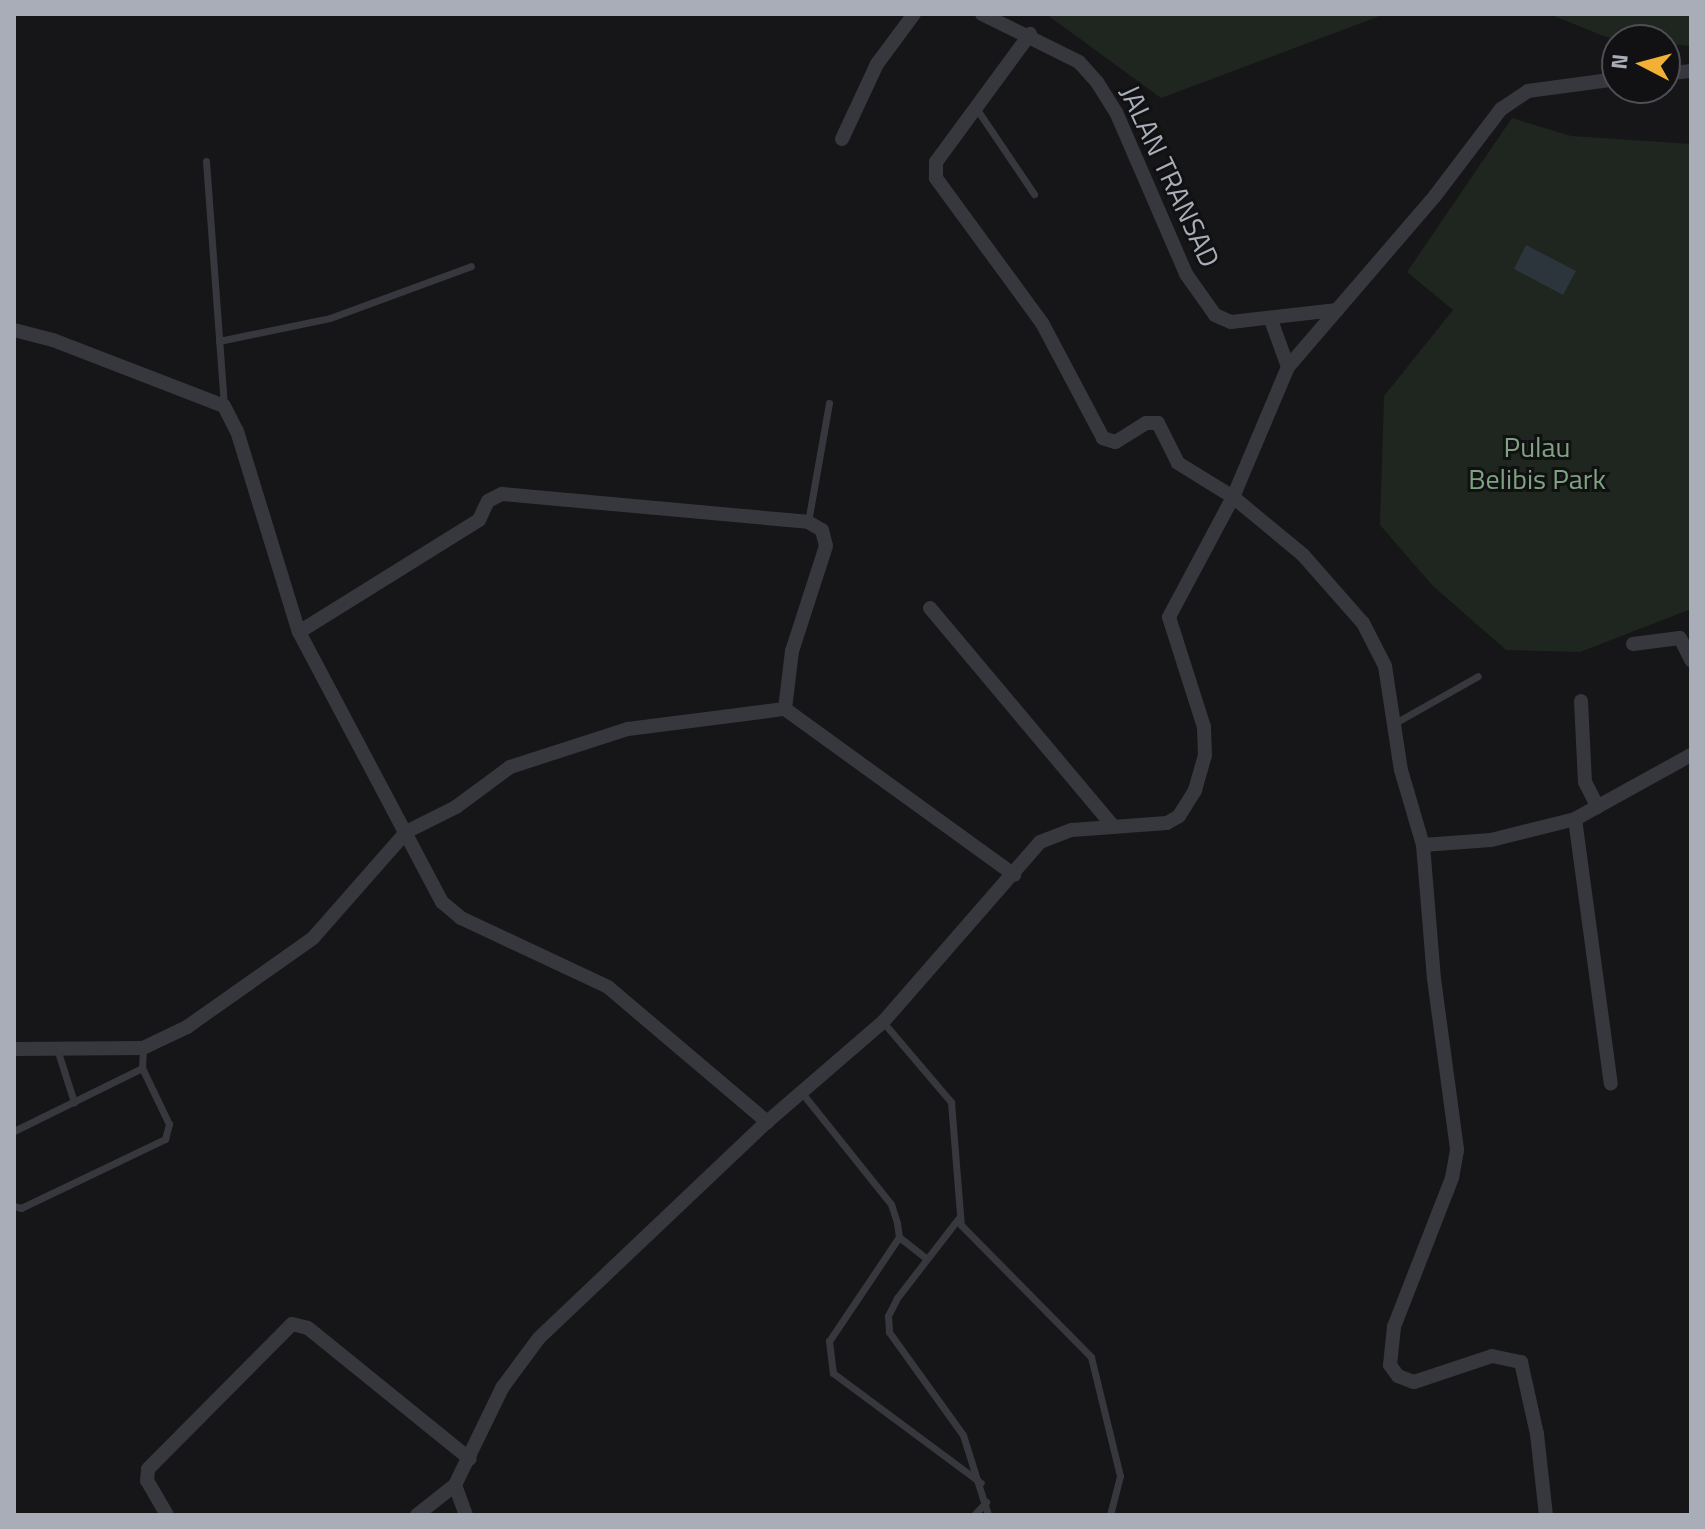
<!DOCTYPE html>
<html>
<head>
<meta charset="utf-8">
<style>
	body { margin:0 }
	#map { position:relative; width:1705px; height:1529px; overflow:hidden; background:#161618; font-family:"Titillium Web",sans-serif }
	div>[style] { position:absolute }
	.green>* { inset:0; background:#1e261f }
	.water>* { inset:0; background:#2c353c }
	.lane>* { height:7px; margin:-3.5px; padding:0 3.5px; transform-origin:3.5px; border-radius:3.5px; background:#37383d }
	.street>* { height:14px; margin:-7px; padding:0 7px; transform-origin:7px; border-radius:7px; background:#37383d }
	span { translate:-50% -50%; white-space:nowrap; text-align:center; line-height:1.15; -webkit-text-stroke:6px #111113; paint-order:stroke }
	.street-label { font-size:28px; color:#a8adb8 }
	.park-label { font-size:28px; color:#7fa381 }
	.frame { position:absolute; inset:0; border:16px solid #a8adb8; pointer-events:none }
	.north { position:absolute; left:1601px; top:24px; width:80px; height:80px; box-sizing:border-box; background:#111113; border:2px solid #4d4f55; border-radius:50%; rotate:276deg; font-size:22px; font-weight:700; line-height:32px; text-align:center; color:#a8adb8 }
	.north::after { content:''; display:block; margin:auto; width:28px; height:36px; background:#f2b134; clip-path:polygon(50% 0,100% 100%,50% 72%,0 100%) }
</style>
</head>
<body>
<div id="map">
	<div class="green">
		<i style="clip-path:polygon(1046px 14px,1385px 14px,1161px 98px)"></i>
		<i style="clip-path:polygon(1549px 14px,1691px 14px,1691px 46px,1606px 37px)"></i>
		<i style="clip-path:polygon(1512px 118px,1571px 136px,1691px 144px,1691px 609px,1580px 652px,1506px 650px,1433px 586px,1380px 525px,1384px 396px,1453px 310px,1407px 272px)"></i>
	</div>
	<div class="water">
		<i style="clip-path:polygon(1526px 245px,1576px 271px,1563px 295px,1514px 269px)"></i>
	</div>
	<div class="lane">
		<i style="left:976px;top:108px;width:104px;rotate:56deg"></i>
		<i style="left:206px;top:161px;width:246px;rotate:85.8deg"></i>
		<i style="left:219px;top:341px;width:113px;rotate:-11.7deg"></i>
		<i style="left:330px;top:318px;width:150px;rotate:-20.2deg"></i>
		<i style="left:808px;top:522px;width:121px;rotate:-80deg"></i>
		<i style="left:1395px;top:723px;width:95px;rotate:-29.5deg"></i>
		<i style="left:883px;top:1022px;width:105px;rotate:49.6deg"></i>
		<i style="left:951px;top:1102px;width:123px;rotate:85.4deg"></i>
		<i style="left:961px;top:1225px;width:185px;rotate:45.4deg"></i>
		<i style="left:1091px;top:1357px;width:122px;rotate:76.3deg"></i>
		<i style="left:1120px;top:1476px;width:40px;rotate:104.4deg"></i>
		<i style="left:57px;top:1049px;width:56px;rotate:72.2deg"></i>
		<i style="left:802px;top:1093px;width:142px;rotate:51.3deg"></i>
		<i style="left:891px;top:1204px;width:20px;rotate:72deg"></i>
		<i style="left:897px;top:1223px;width:14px;rotate:82deg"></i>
		<i style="left:899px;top:1237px;width:125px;rotate:123.9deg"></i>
		<i style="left:829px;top:1341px;width:32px;rotate:83deg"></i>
		<i style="left:833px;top:1373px;width:184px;rotate:36.6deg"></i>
		<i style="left:14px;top:1131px;width:143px;rotate:-26.2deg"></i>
		<i style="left:14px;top:1206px;width:7px;rotate:16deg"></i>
		<i style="left:21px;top:1208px;width:160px;rotate:-25.6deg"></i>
		<i style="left:165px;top:1139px;width:16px;rotate:-75deg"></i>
		<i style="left:169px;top:1124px;width:62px;rotate:-115.7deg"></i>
		<i style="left:142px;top:1068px;width:20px;rotate:-87deg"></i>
		<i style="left:958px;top:1219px;width:100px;rotate:127.7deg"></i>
		<i style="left:897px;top:1298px;width:20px;rotate:117deg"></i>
		<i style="left:888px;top:1316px;width:16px;rotate:86deg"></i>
		<i style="left:889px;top:1332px;width:127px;rotate:54.3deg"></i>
		<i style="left:963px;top:1435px;width:84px;rotate:72.6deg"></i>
		<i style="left:899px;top:1237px;width:34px;rotate:38deg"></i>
		<i style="left:974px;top:1515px;width:18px;rotate:-47deg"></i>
	</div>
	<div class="street">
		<i style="left:982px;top:14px;width:108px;rotate:26.3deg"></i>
		<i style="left:1079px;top:62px;width:27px;rotate:48deg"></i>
		<i style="left:1097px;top:82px;width:36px;rotate:58deg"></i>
		<i style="left:1116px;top:112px;width:176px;rotate:66.6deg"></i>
		<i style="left:1186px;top:274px;width:50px;rotate:54.7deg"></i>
		<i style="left:1215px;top:315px;width:17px;rotate:24deg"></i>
		<i style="left:1231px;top:322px;width:107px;rotate:-6.5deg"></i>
		<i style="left:1665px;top:74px;width:26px;rotate:-7deg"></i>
		<i style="left:1617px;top:79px;width:90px;rotate:172.3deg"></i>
		<i style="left:1528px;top:91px;width:32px;rotate:146deg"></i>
		<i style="left:1501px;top:109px;width:109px;rotate:127.2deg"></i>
		<i style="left:1435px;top:196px;width:225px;rotate:130.7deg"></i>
		<i style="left:1288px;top:367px;width:141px;rotate:112.9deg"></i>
		<i style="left:1233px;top:497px;width:91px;rotate:39.6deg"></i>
		<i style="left:1303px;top:555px;width:91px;rotate:48.6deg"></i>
		<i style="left:1363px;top:623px;width:48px;rotate:62.9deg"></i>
		<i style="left:1385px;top:666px;width:105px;rotate:81.3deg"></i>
		<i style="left:1401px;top:770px;width:78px;rotate:73.7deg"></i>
		<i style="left:1423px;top:845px;width:68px;rotate:-4.2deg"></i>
		<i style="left:1491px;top:840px;width:87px;rotate:-14deg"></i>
		<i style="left:1575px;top:819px;width:132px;rotate:-28.9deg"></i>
		<i style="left:842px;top:139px;width:83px;rotate:-65deg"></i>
		<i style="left:877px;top:64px;width:62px;rotate:-53.5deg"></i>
		<i style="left:1271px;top:320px;width:50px;rotate:70.1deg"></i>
		<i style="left:14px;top:330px;width:40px;rotate:14.4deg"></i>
		<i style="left:53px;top:340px;width:183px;rotate:21.1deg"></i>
		<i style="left:224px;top:406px;width:28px;rotate:63deg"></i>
		<i style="left:237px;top:431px;width:210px;rotate:72.9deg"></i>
		<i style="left:299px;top:632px;width:306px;rotate:62.1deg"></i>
		<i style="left:442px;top:902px;width:25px;rotate:40deg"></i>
		<i style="left:461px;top:918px;width:162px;rotate:25.1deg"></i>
		<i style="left:608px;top:987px;width:209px;rotate:40.3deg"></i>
		<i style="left:930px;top:608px;width:285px;rotate:50deg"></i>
		<i style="left:299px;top:632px;width:212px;rotate:-31.9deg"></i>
		<i style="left:479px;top:520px;width:21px;rotate:-65deg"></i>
		<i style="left:488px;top:501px;width:16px;rotate:-27deg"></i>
		<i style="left:502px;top:494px;width:307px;rotate:5.2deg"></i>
		<i style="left:808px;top:522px;width:16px;rotate:30deg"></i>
		<i style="left:822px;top:530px;width:16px;rotate:76deg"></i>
		<i style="left:826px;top:546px;width:110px;rotate:107.9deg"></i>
		<i style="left:792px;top:651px;width:58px;rotate:96.9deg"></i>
		<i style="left:1633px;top:644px;width:47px;rotate:-7.3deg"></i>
		<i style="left:1680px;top:638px;width:25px;rotate:63deg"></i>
		<i style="left:1581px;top:701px;width:81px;rotate:87.2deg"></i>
		<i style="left:1585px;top:782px;width:28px;rotate:63deg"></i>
		<i style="left:1575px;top:819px;width:267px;rotate:82.3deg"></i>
		<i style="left:1423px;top:845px;width:134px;rotate:85.3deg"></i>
		<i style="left:1434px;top:979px;width:173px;rotate:82.3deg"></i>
		<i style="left:1457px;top:1150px;width:28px;rotate:100deg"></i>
		<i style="left:1452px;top:1178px;width:160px;rotate:111.3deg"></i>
		<i style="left:1394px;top:1327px;width:38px;rotate:96deg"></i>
		<i style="left:1390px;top:1365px;width:14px;rotate:54deg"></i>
		<i style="left:1398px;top:1376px;width:17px;rotate:21deg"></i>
		<i style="left:1414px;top:1382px;width:82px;rotate:-18.4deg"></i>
		<i style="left:1492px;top:1356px;width:30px;rotate:12deg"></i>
		<i style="left:1521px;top:1362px;width:74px;rotate:77.5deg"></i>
		<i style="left:1537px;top:1434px;width:81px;rotate:83.7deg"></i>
		<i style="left:14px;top:1049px;width:129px;rotate:-0.4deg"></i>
		<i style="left:143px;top:1048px;width:49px;rotate:-25.5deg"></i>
		<i style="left:187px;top:1027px;width:154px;rotate:-35.2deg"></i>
		<i style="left:313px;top:938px;width:141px;rotate:-48.7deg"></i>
		<i style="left:406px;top:832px;width:56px;rotate:-26.6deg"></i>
		<i style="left:456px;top:807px;width:67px;rotate:-36.5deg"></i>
		<i style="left:510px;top:767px;width:124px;rotate:-17.9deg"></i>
		<i style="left:628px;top:729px;width:158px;rotate:-7.3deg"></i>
		<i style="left:785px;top:709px;width:283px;rotate:35.9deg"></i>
		<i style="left:455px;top:1485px;width:32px;rotate:70deg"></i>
		<i style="left:167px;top:1515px;width:39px;rotate:-120deg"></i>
		<i style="left:147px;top:1481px;width:12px;rotate:-85deg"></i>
		<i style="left:148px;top:1469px;width:204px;rotate:-45.2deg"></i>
		<i style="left:292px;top:1324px;width:16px;rotate:14deg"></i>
		<i style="left:308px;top:1328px;width:208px;rotate:39deg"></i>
		<i style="left:417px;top:1515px;width:48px;rotate:-38.3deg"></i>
		<i style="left:455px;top:1485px;width:108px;rotate:-64.1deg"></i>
		<i style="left:502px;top:1388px;width:62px;rotate:-53.5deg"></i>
		<i style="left:539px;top:1338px;width:314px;rotate:-43.5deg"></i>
		<i style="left:767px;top:1122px;width:153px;rotate:-40.8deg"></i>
		<i style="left:883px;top:1022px;width:239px;rotate:-48.9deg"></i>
		<i style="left:1040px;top:842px;width:34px;rotate:-21deg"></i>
		<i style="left:1072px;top:830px;width:95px;rotate:-4.2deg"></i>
		<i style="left:1167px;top:823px;width:14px;rotate:-30deg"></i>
		<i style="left:1179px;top:816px;width:31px;rotate:-58deg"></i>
		<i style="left:1195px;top:790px;width:35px;rotate:-74deg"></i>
		<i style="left:1205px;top:756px;width:29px;rotate:-92deg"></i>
		<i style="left:1204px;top:727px;width:115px;rotate:-107.7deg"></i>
		<i style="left:1169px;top:617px;width:136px;rotate:-61.9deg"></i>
		<i style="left:1233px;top:497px;width:65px;rotate:-148.3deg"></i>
		<i style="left:1178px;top:463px;width:45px;rotate:-116.6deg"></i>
		<i style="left:1158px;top:423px;width:12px;rotate:180deg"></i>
		<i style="left:1146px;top:423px;width:36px;rotate:148deg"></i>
		<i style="left:1115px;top:442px;width:13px;rotate:-162deg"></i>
		<i style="left:1103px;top:438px;width:130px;rotate:-117.9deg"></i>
		<i style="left:1042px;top:323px;width:180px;rotate:-126.2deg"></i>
		<i style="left:936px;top:178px;width:16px;rotate:-90deg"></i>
		<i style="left:936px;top:162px;width:159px;rotate:-53.7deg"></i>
	</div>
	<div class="street-label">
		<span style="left:1170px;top:176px;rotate:65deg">JALAN TRANSAD</span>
	</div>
	<div class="park-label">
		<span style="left:1537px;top:463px">Pulau<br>Belibis Park</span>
	</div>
	<div class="frame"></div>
	<div class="north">N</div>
</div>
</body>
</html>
